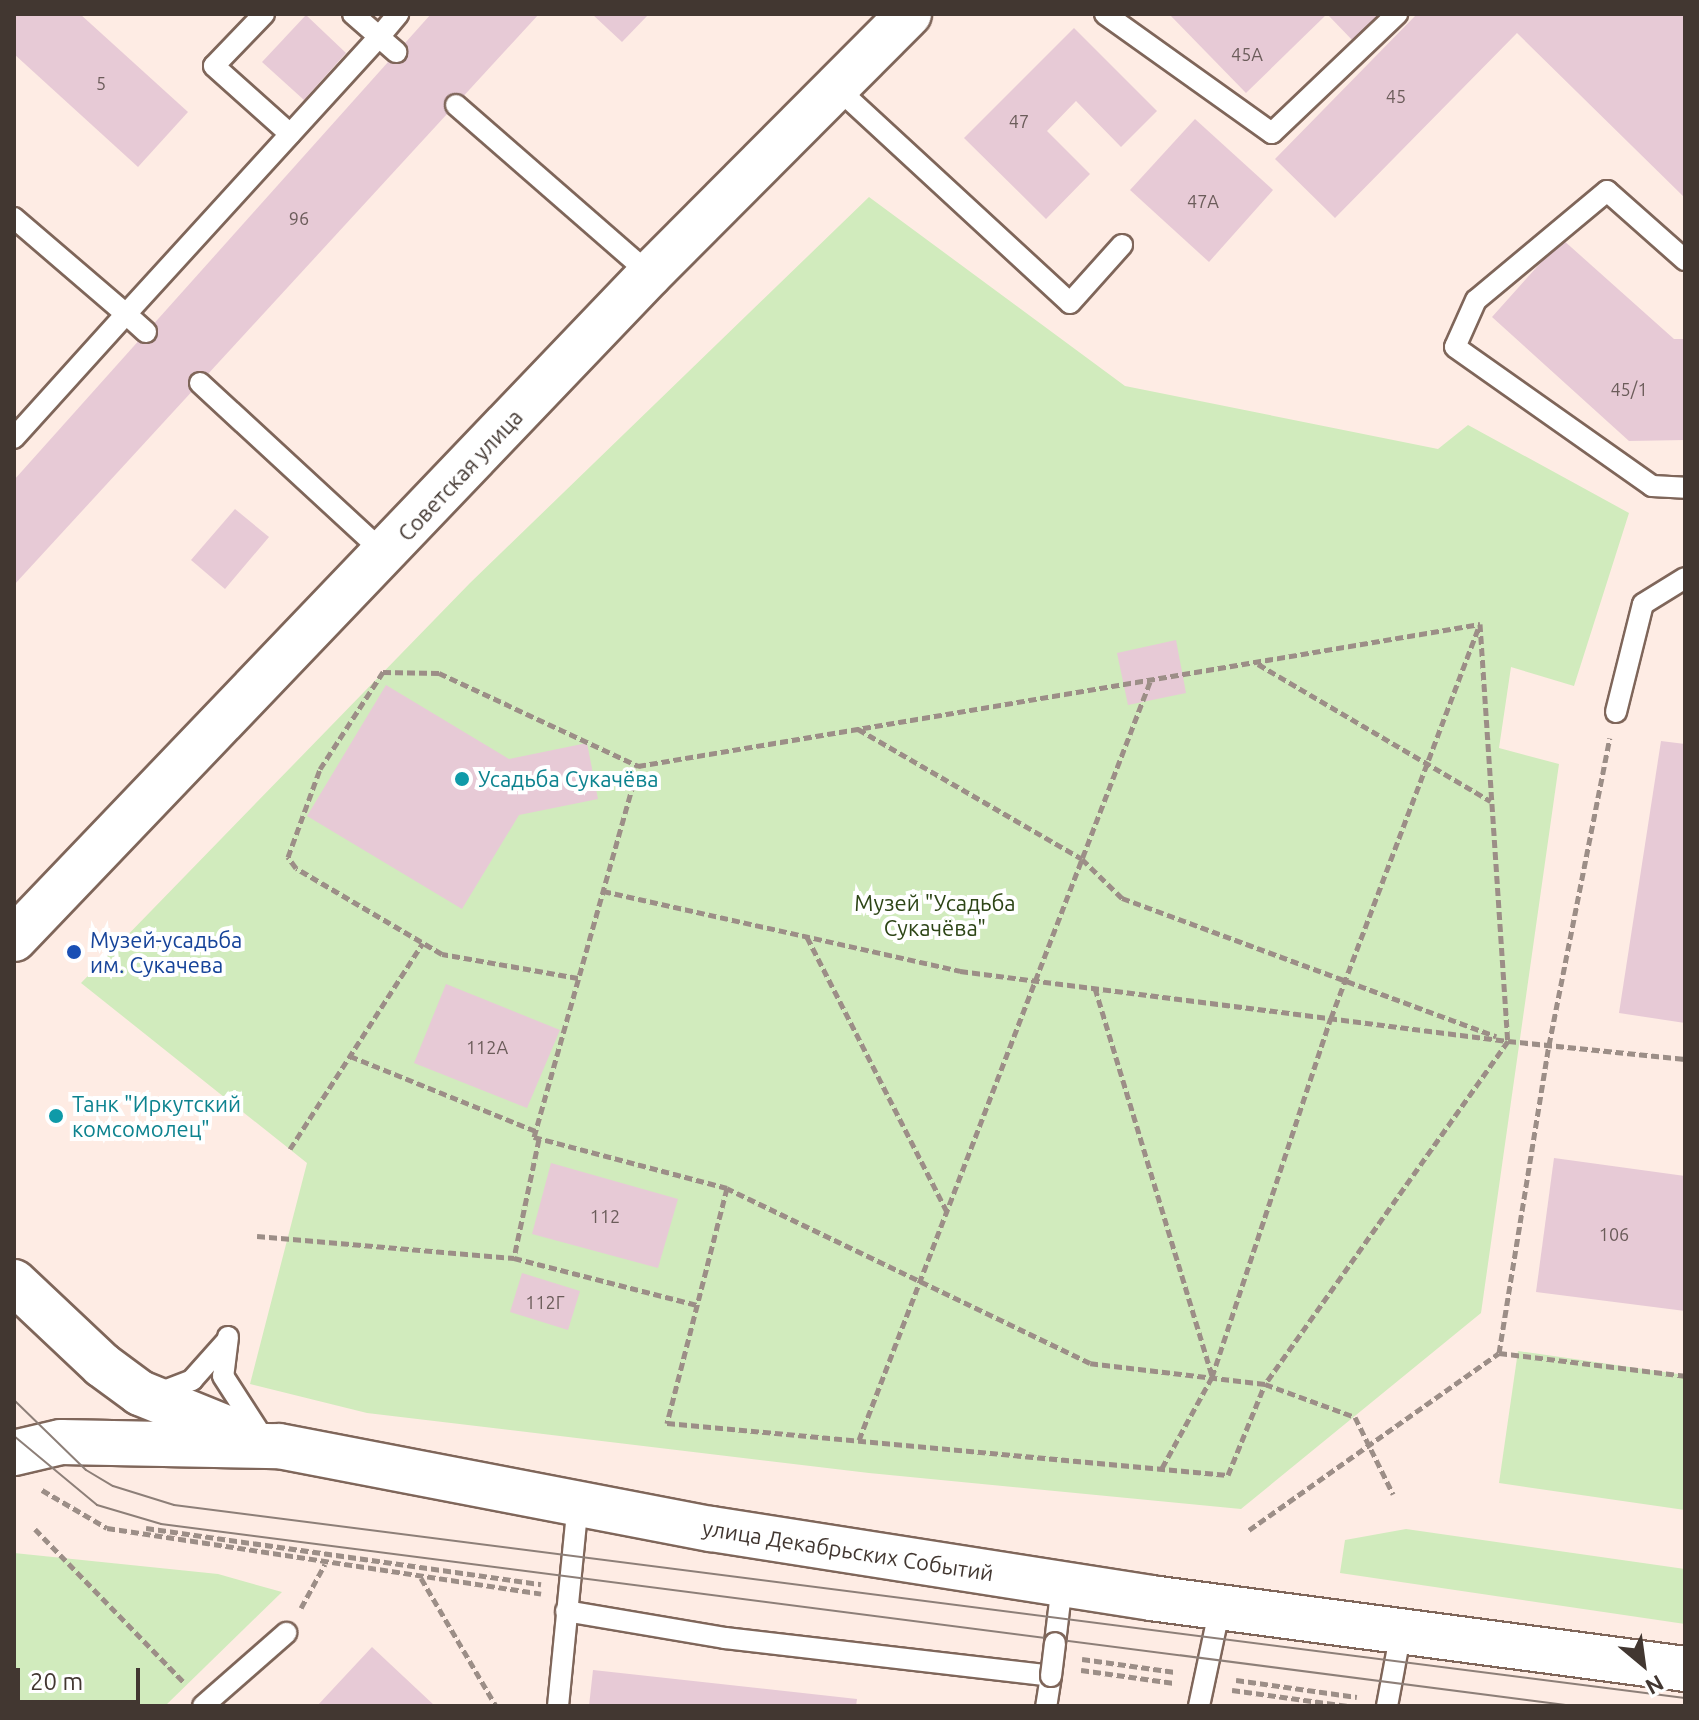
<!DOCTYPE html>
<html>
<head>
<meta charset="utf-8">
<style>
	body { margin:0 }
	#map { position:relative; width:1699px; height:1720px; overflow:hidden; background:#feece4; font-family:Ubuntu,sans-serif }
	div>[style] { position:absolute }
	.green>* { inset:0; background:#d1ebbd }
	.building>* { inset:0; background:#e7cad6 }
	.path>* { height:5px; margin-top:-2.5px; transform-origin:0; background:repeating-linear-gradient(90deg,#9c8e87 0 8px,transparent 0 12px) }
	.roads { filter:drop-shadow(2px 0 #7f665a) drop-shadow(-2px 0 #7f665a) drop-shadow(0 2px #7f665a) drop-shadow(0 -2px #7f665a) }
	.lane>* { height:20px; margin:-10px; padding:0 10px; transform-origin:10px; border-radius:10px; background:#fff }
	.secondary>* { height:44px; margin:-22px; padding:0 22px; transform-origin:22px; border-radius:22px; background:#fff }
	.tram>* { height:2px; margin:-1px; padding:0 1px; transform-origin:1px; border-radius:1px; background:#8d7f78 }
	.bridges { filter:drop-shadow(2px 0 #7f665a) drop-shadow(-2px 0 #7f665a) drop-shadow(0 2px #7f665a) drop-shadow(0 -2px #7f665a) }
	.lane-bridge>* { height:20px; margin:-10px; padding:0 10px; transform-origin:10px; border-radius:10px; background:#fff }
	.dots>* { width:22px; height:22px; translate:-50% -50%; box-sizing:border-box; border:4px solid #fff; border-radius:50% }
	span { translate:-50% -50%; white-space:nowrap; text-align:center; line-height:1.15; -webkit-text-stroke:8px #fff; paint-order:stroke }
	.number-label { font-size:18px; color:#6b5c5a }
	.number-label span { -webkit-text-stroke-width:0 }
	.street-label { font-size:22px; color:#423731 }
	.culture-label { font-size:22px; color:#0d838f }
	.left { translate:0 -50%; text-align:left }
	.park-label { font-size:22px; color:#2d4516 }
	.transit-label { font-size:22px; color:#164399 }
	.frame { position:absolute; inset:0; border:16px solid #423731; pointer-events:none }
	.north { position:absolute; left:1603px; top:1624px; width:80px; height:80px; -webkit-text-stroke:6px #fff; paint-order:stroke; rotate:151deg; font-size:22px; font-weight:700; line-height:32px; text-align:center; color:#423731 }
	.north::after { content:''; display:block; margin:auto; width:28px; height:36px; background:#423731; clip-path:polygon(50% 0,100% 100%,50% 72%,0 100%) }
	.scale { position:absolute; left:16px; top:1668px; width:124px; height:36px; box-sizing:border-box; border:4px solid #423731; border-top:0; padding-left:10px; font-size:24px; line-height:28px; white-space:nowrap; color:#423731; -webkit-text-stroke:6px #fff; paint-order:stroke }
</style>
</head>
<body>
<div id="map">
	<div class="green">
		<i style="clip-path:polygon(869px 197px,1125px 386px,1438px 449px,1468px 425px,1629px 513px,1574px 686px,1511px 667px,1499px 748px,1559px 764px,1481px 1313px,1241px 1509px,869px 1473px,367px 1413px,250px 1384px,307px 1163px,81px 983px,470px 583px)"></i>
		<i style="clip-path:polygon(1518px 1351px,1685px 1375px,1685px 1510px,1499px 1483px)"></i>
		<i style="clip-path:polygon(1406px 1529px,1685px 1569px,1685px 1624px,1340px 1573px,1345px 1540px)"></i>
		<i style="clip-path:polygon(14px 1553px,218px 1574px,282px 1592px,165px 1706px,20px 1706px,14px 1699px)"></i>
	</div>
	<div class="building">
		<i style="clip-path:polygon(14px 14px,80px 14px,188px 112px,138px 167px,14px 54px)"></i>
		<i style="clip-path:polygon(431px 14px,539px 14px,14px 585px,14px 480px)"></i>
		<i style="clip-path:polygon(592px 14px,649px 14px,622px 42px)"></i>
		<i style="clip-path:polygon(1169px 14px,1327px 14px,1246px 93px)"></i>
		<i style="clip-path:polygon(1327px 14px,1389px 14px,1357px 45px)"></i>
		<i style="clip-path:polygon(1417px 14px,1685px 14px,1685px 198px,1517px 33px,1335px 218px,1275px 159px)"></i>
		<i style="clip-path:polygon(306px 15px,346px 53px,304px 100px,262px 62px)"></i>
		<i style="clip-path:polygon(1074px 28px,1157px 111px,1121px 147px,1076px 101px,1047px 131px,1090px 174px,1046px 219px,964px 138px)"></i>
		<i style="clip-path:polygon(1195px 119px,1273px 190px,1209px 262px,1130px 190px)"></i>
		<i style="clip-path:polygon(1562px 239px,1674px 339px,1685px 339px,1685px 440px,1629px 441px,1492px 317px)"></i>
		<i style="clip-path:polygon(235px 509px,269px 537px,225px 589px,191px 560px)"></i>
		<i style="clip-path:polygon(1176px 640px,1186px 693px,1128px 705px,1117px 653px)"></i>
		<i style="clip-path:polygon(386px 685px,509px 759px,587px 743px,598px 799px,519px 815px,462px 909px,307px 816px)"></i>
		<i style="clip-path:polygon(1661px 741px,1685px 744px,1685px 1023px,1619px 1013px)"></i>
		<i style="clip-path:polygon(446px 984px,560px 1030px,527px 1108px,414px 1063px)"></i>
		<i style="clip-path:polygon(1554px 1158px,1685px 1176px,1685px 1311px,1536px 1292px)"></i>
		<i style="clip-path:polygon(551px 1163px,678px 1199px,658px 1268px,532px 1234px)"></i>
		<i style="clip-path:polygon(522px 1273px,580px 1291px,568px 1330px,510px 1312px)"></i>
		<i style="clip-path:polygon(372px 1647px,435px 1706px,317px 1706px)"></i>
		<i style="clip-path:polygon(593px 1670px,857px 1699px,856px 1706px,589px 1706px)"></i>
	</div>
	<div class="path">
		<i style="left:1258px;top:664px;width:270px;rotate:30.5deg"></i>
		<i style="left:858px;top:729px;width:259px;rotate:30.1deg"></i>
		<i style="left:1082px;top:859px;width:56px;rotate:44.3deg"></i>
		<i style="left:1122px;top:898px;width:399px;rotate:20.3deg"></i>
		<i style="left:603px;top:891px;width:366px;rotate:12.6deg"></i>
		<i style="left:960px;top:971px;width:552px;rotate:7.28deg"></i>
		<i style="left:807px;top:937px;width:309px;rotate:63deg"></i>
		<i style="left:578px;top:978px;width:138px;rotate:-170deg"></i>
		<i style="left:442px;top:954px;width:169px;rotate:-149.5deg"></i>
		<i style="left:296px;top:868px;width:14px;rotate:-126deg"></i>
		<i style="left:288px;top:857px;width:94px;rotate:-70deg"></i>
		<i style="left:320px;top:769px;width:116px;rotate:-57deg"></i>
		<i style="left:383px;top:672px;width:56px;rotate:1deg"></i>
		<i style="left:439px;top:673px;width:220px;rotate:25deg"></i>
		<i style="left:1095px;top:988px;width:405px;rotate:73.2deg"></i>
		<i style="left:1508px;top:1041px;width:420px;rotate:125.3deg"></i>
		<i style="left:1265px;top:1384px;width:176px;rotate:-173.2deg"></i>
		<i style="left:1090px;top:1363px;width:403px;rotate:-154.3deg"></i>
		<i style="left:727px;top:1188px;width:200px;rotate:-165.2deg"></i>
		<i style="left:534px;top:1137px;width:385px;rotate:-74.3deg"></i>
		<i style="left:638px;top:766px;width:854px;rotate:-9.57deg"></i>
		<i style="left:1480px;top:624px;width:418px;rotate:86.2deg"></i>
		<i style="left:1508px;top:1041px;width:178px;rotate:5.8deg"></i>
		<i style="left:350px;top:1056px;width:201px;rotate:22deg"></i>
		<i style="left:539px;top:1139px;width:122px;rotate:101.9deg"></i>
		<i style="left:514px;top:1258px;width:189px;rotate:14.4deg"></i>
		<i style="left:290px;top:1149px;width:245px;rotate:-57.2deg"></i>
		<i style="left:727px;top:1188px;width:243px;rotate:104.3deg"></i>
		<i style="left:667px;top:1423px;width:563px;rotate:5.3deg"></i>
		<i style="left:1228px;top:1475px;width:98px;rotate:-67.9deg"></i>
		<i style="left:1265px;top:1384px;width:96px;rotate:20.1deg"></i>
		<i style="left:1355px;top:1417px;width:86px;rotate:63.7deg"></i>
		<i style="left:257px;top:1236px;width:258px;rotate:4.9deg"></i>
		<i style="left:1499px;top:1353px;width:187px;rotate:7deg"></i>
		<i style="left:859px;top:1440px;width:812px;rotate:-69deg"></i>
		<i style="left:1162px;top:1468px;width:104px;rotate:-61.2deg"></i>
		<i style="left:1212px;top:1377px;width:378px;rotate:-71.7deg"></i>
		<i style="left:1331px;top:1018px;width:416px;rotate:-69.3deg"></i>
		<i style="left:42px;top:1490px;width:75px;rotate:30.3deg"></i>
		<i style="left:107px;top:1528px;width:439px;rotate:8.6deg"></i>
		<i style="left:146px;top:1528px;width:399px;rotate:8.1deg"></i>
		<i style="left:35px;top:1529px;width:215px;rotate:45.8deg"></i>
		<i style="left:1249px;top:1530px;width:306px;rotate:-35.3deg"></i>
		<i style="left:1499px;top:1353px;width:312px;rotate:-80.8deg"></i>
		<i style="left:1549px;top:1045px;width:313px;rotate:-78.8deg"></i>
		<i style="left:421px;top:1578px;width:148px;rotate:59.6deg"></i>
		<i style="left:301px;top:1608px;width:50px;rotate:-61.4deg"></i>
		<i style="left:1082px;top:1659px;width:94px;rotate:8deg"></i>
		<i style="left:1081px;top:1670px;width:94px;rotate:8deg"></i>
		<i style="left:1236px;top:1680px;width:122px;rotate:8deg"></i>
		<i style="left:1232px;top:1690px;width:117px;rotate:7.9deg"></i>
	</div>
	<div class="roads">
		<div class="lane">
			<i style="left:264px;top:14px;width:72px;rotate:133.9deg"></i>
			<i style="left:214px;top:66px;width:102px;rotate:41.8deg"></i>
			<i style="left:353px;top:14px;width:35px;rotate:41deg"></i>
			<i style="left:379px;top:37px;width:30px;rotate:-50deg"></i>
			<i style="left:1105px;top:14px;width:205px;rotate:35.5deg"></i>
			<i style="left:1272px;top:133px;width:173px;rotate:-43.6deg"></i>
			<i style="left:836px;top:87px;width:318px;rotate:42.7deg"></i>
			<i style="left:1070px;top:303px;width:78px;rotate:-48.1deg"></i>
			<i style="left:456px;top:105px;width:257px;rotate:41.1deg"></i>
			<i style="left:14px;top:218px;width:148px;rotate:40.6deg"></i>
			<i style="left:126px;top:314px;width:167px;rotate:132.1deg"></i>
			<i style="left:1685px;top:260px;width:104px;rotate:-138.5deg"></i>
			<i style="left:1607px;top:191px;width:170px;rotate:140.2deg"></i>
			<i style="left:1476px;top:300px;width:51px;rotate:114.1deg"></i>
			<i style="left:1455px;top:347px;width:241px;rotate:35.2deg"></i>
			<i style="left:1652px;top:486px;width:33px;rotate:3deg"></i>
			<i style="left:146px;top:332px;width:27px;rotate:-138deg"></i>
			<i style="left:126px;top:314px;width:375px;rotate:-47.6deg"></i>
			<i style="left:379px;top:37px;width:23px;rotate:41deg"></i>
			<i style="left:200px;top:383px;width:252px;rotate:42.7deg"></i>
			<i style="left:1616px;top:712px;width:111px;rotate:-76deg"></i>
			<i style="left:1643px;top:604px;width:49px;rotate:-31.8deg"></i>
			<i style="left:228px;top:1337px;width:39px;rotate:97deg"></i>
			<i style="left:223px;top:1376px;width:64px;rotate:57.1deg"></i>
			<i style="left:156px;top:1394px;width:39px;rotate:-21deg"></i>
			<i style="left:192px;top:1380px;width:50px;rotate:-48.3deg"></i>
			<i style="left:566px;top:1611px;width:161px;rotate:9.6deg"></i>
			<i style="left:725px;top:1638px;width:328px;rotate:6.6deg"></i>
			<i style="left:1051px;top:1676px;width:30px;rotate:99deg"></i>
			<i style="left:1055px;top:1643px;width:59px;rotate:-83.2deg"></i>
			<i style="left:203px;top:1706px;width:111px;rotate:-41.3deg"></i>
			<i style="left:558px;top:1706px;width:204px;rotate:-84.4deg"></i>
			<i style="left:1199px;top:1706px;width:101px;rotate:-78deg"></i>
			<i style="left:1387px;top:1706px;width:76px;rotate:-79.4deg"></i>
		</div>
		<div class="secondary">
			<i style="left:14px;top:939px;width:920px;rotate:-46.28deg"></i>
			<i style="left:650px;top:274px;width:367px;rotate:-45.1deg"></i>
			<i style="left:14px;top:1282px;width:121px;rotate:43.3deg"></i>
			<i style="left:102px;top:1365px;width:47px;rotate:36.4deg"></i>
			<i style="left:140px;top:1393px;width:107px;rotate:22deg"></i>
			<i style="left:14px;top:1453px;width:48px;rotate:-13.2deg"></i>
			<i style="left:61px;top:1442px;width:218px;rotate:1.1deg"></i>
			<i style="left:279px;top:1446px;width:440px;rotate:10.9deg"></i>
			<i style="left:711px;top:1529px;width:445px;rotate:8.9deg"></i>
			<i style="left:1151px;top:1598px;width:539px;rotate:7.57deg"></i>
		</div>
	</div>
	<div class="tram">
		<i style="left:14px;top:1400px;width:100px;rotate:44.2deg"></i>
		<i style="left:86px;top:1470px;width:31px;rotate:31deg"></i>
		<i style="left:113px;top:1486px;width:64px;rotate:17.3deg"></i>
		<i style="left:174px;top:1505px;width:1523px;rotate:7.28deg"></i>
		<i style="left:14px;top:1436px;width:108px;rotate:39.7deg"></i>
		<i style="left:97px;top:1505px;width:67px;rotate:16.5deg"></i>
		<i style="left:161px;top:1524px;width:1424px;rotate:7.34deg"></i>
	</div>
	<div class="bridges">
		<div class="lane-bridge">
			<i style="left:1051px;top:1676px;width:33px;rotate:-83deg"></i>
		</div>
	</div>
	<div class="dots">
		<i style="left:462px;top:779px;background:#0f9aa8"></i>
		<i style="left:74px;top:952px;background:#1a4fb4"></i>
		<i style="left:56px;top:1116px;background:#0f9aa8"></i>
	</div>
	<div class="number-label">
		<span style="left:1247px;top:54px">45А</span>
		<span style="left:101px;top:83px">5</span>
		<span style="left:1396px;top:96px">45</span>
		<span style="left:1019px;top:121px">47</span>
		<span style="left:1203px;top:201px">47А</span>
		<span style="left:299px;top:218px">96</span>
		<span style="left:1629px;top:389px">45/1</span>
		<span style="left:487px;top:1047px">112А</span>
		<span style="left:605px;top:1216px">112</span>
		<span style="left:1614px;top:1234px">106</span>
		<span style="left:545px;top:1302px">112Г</span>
	</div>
	<div class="street-label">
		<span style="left:460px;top:475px;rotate:-47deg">Советская улица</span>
		<span style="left:848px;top:1550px;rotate:9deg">улица Декабрьских Событий</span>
	</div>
	<div class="culture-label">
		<span class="left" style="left:478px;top:779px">Усадьба Сукачёва</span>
		<span class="left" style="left:72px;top:1116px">Танк "Иркутский<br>комсомолец"</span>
	</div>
	<div class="park-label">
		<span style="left:935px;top:915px">Музей "Усадьба<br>Сукачёва"</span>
	</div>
	<div class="transit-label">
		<span class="left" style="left:90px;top:952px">Музей-усадьба<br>им. Сукачева</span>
	</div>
	<div class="frame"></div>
	<div class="north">N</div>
	<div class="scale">20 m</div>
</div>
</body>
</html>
